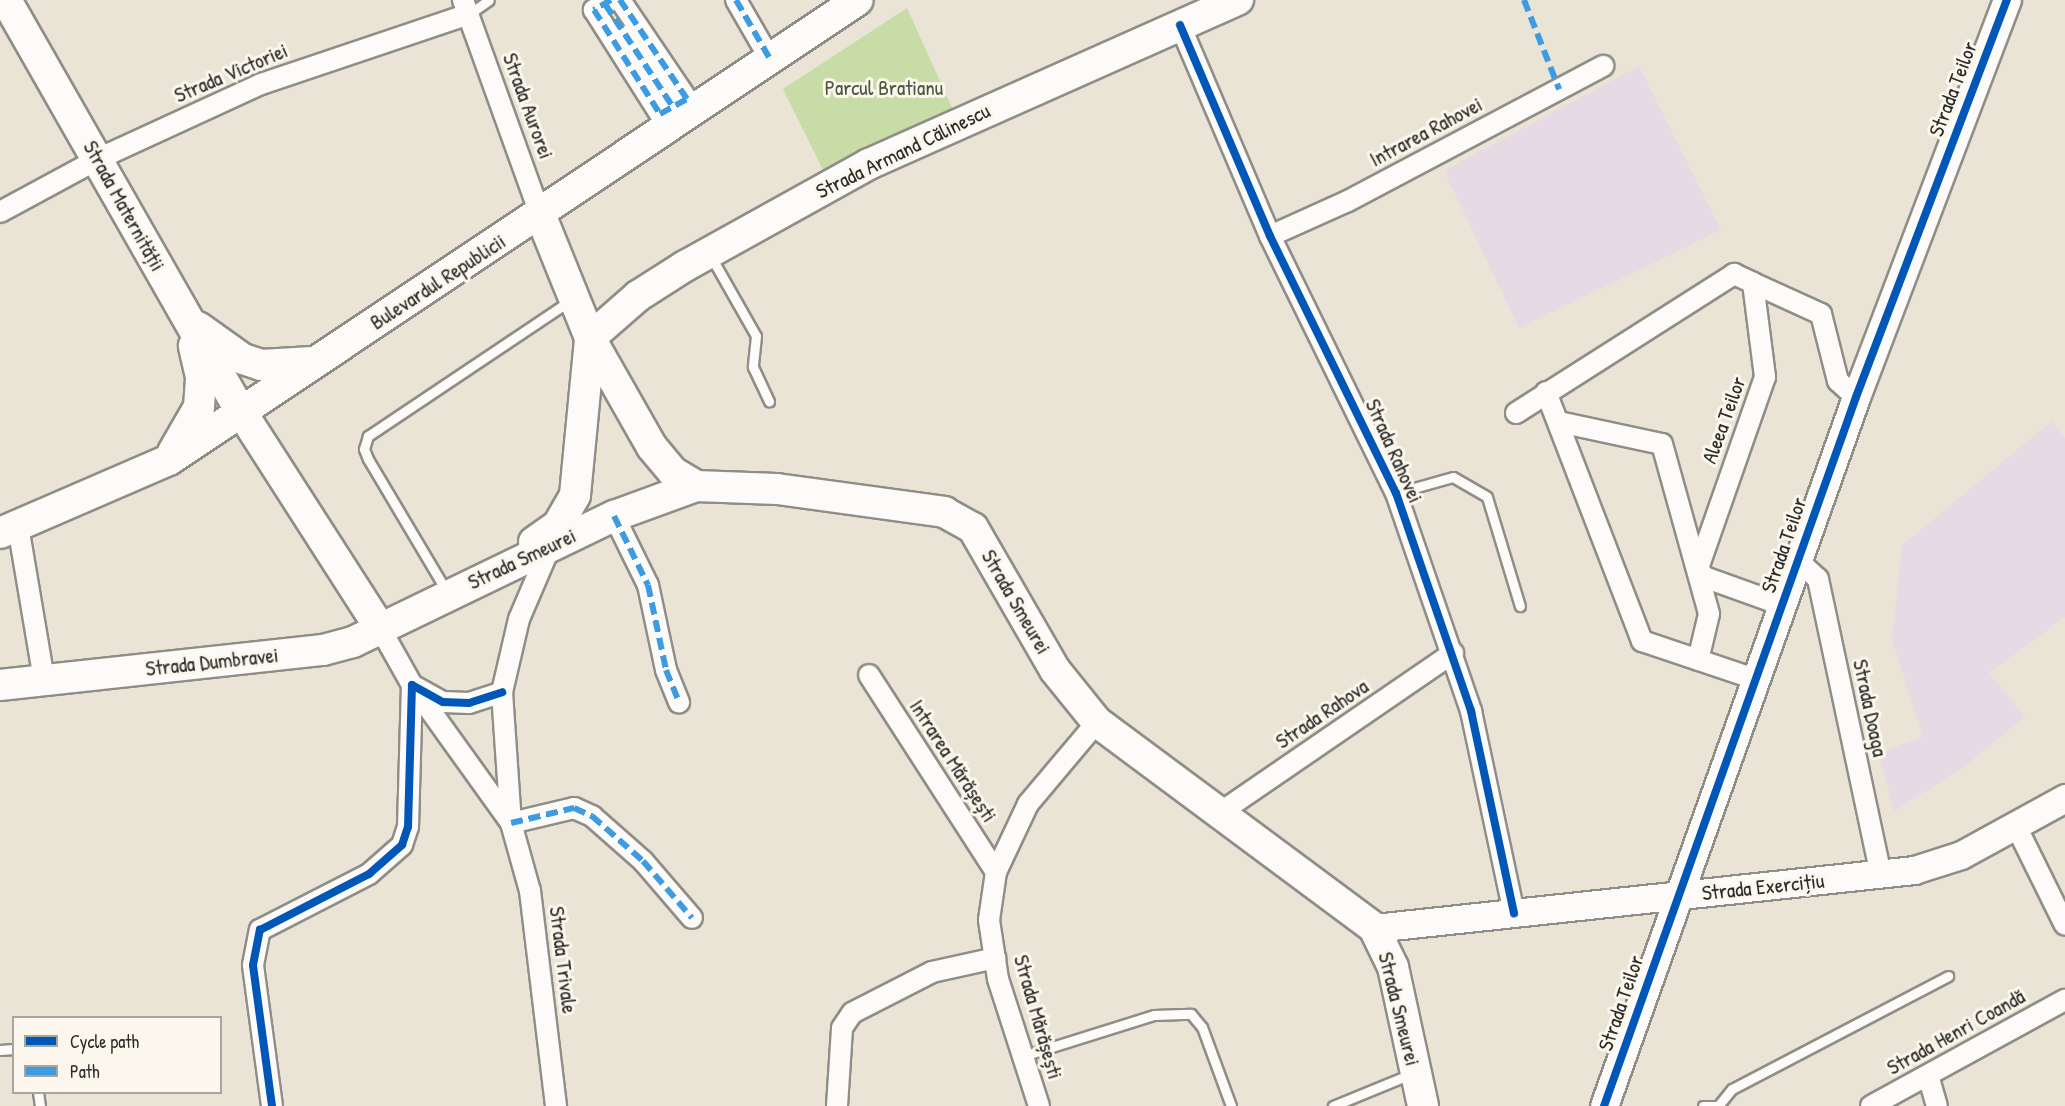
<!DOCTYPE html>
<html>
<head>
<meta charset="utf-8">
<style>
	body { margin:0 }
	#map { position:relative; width:2065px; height:1106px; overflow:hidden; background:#e9e4d6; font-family:"Patrick Hand",sans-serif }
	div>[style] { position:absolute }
	.built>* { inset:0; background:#e7dae4 }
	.green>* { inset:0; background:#c8dca7 }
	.roads { filter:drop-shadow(2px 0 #908d86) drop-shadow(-2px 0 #908d86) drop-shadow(0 2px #908d86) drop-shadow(0 -2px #908d86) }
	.lane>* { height:9px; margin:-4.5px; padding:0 4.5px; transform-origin:4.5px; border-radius:4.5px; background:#fcfbf9 }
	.street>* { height:20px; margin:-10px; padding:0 10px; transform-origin:10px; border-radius:10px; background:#fcfbf9 }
	.secondary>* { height:27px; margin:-13.5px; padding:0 13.5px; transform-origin:13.5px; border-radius:13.5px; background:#fcfbf9 }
	.primary>* { height:30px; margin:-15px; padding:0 15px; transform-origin:15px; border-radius:15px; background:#fcfbf9 }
	.quiet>* { height:6px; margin-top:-3px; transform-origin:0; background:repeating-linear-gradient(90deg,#3d9ce1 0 12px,transparent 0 18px) }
	.cycleway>* { height:8px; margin:-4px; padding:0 4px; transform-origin:4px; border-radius:4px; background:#0057b8 }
	span { translate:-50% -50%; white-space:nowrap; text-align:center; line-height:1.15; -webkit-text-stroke:6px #fbf7ec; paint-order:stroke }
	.street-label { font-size:21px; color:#2b2b2b }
	.park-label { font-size:21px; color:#4c5640 }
	.legend { position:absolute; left:12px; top:1016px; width:210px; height:78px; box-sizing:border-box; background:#fbf7ec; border:2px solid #a8a59f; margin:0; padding:8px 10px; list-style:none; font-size:18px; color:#2b2b2b }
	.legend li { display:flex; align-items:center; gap:12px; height:30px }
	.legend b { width:30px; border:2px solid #a8a59f }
</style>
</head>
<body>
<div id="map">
	<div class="built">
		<i style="clip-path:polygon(1639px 66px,1721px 230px,1519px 328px,1444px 171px)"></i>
		<i style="clip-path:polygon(2052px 421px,2065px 438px,2065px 617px,1989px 673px,2025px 717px,1961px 769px,1894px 811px,1879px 754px,1923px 736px,1892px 640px,1902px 545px)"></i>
	</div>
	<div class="green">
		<i style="clip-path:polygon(907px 8px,954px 112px,826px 176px,783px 89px)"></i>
	</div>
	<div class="roads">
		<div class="lane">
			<i style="left:469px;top:14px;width:24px;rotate:-35deg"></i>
			<i style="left:710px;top:255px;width:93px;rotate:60.4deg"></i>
			<i style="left:756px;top:336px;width:31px;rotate:96deg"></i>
			<i style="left:753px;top:367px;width:38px;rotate:65deg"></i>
			<i style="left:1396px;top:493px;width:59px;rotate:-15.7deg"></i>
			<i style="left:1453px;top:477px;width:39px;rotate:30deg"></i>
			<i style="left:1487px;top:497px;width:114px;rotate:73.2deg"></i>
			<i style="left:447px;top:592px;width:155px;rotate:-120.7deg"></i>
			<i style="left:368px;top:459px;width:11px;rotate:-112deg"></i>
			<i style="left:364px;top:449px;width:14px;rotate:-73deg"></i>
			<i style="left:368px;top:436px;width:243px;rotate:-33.8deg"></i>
			<i style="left:0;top:1050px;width:14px;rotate:-4deg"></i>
			<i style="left:1023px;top:1056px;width:137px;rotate:-17.4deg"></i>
			<i style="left:1154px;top:1015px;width:37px;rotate:-2deg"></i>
			<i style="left:1191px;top:1014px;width:17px;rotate:50deg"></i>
			<i style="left:1202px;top:1027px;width:84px;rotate:69.8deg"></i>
			<i style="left:38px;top:1092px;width:14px;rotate:82deg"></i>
			<i style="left:1333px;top:1106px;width:84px;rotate:-22.3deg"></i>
			<i style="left:1703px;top:1106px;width:15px"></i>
			<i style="left:1718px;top:1106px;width:22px;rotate:-51deg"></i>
			<i style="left:1732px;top:1089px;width:244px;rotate:-27.6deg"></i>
		</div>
		<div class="street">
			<i style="left:463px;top:0;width:227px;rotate:70.2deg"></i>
			<i style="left:611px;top:0;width:20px;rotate:150deg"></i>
			<i style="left:594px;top:10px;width:123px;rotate:57.6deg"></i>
			<i style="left:660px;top:114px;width:31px;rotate:-29deg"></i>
			<i style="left:687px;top:99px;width:120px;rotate:-124.1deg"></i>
			<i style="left:736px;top:0;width:68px;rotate:60deg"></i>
			<i style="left:1180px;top:25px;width:229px;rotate:66.9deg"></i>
			<i style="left:1270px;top:236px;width:286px;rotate:63.9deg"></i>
			<i style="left:1396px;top:493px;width:231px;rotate:71deg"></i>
			<i style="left:1471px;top:711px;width:207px;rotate:78deg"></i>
			<i style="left:626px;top:36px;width:85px;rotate:56.5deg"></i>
			<i style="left:0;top:212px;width:111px;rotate:-28.4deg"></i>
			<i style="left:98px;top:159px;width:179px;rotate:-24.7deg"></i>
			<i style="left:261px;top:84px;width:219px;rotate:-18.6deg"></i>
			<i style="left:1270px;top:236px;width:85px;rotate:-24.2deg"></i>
			<i style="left:1348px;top:201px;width:289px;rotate:-27.9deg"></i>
			<i style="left:1753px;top:283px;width:75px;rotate:24.5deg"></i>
			<i style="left:1821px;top:314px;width:69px;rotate:75.8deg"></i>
			<i style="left:1838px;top:381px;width:24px;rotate:42deg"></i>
			<i style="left:1546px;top:392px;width:267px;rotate:68.9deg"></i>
			<i style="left:1642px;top:641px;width:119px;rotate:18.6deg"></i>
			<i style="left:1516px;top:413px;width:259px;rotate:-32.5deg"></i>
			<i style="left:1734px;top:274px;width:21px;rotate:25deg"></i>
			<i style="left:1753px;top:283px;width:95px;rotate:82.7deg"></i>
			<i style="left:1765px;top:377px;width:202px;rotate:109.3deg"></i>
			<i style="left:1698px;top:568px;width:11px;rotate:56deg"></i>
			<i style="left:1704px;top:577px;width:83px;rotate:19.7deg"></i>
			<i style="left:1559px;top:422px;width:105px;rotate:12.1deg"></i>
			<i style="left:1662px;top:444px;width:176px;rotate:74.5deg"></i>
			<i style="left:1709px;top:614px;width:47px;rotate:103.4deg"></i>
			<i style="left:614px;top:516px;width:77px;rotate:63.8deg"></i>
			<i style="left:648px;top:585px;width:87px;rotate:78deg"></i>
			<i style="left:666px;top:670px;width:35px;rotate:68deg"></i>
			<i style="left:18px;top:526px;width:156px;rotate:80.4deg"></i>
			<i style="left:549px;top:549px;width:76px;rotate:113.2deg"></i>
			<i style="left:519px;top:619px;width:75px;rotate:103.1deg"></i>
			<i style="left:502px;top:692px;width:131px;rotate:86.1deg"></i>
			<i style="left:511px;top:823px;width:65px;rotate:-13.4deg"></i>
			<i style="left:574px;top:808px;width:20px;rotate:24deg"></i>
			<i style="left:592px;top:816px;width:68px;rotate:41.4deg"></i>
			<i style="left:643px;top:861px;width:75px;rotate:49.3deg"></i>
			<i style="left:1797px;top:560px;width:28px;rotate:42deg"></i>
			<i style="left:1818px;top:579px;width:303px;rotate:78deg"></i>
			<i style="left:380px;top:628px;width:65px;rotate:60.7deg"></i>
			<i style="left:412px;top:685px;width:170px;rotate:54.3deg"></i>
			<i style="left:511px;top:823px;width:71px;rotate:74.4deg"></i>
			<i style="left:530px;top:891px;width:217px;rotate:83.1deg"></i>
			<i style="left:869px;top:675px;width:234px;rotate:57.2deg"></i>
			<i style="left:1218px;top:814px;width:285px;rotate:-34.4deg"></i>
			<i style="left:2016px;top:826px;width:110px;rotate:63.7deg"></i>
			<i style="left:1928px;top:1075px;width:32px;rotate:74deg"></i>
			<i style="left:272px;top:1106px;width:142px;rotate:-97.7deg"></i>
			<i style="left:253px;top:965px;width:36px;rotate:-79deg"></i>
			<i style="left:260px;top:930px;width:123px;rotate:-27.2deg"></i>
			<i style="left:369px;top:874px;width:44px;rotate:-41.3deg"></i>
			<i style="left:402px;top:845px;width:19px;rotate:-72deg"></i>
			<i style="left:408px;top:827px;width:142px;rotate:-88.4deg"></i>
			<i style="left:412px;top:685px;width:35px;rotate:29deg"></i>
			<i style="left:443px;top:702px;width:26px;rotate:2deg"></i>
			<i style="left:469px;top:703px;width:35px;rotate:-18deg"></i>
			<i style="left:837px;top:1106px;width:78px;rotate:-86.3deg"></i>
			<i style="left:842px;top:1028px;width:18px;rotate:-56deg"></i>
			<i style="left:852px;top:1013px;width:90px;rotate:-27.1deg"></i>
			<i style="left:932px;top:972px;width:65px;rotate:-12.5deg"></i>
			<i style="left:1039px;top:1106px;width:133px;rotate:-107.9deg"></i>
			<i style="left:998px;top:979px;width:60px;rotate:-98.7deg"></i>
			<i style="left:989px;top:920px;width:49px;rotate:-81.7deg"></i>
			<i style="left:996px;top:872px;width:75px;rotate:-64.8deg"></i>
			<i style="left:1028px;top:804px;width:107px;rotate:-49.9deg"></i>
			<i style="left:1871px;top:1106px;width:221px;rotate:-28.7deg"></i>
		</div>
		<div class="secondary">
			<i style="left:1374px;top:928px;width:543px;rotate:-6.13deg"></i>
			<i style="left:1914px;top:870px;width:49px;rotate:-17.7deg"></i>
			<i style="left:1961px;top:855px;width:119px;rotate:-28.7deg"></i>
			<i style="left:1604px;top:1106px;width:752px;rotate:-70.43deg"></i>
			<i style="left:1856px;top:397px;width:425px;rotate:-69.2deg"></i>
		</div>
		<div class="primary">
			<i style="left:6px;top:0;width:476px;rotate:60.3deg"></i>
			<i style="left:242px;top:413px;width:255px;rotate:57.3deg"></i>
			<i style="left:540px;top:214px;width:134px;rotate:68deg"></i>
			<i style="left:590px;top:338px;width:125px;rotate:60.4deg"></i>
			<i style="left:652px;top:447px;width:33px;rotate:50deg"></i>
			<i style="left:673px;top:472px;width:27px;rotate:31deg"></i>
			<i style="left:198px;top:327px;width:55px;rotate:35.4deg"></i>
			<i style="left:243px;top:359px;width:19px;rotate:18deg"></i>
			<i style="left:261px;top:365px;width:51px;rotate:-3.4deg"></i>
			<i style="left:590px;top:338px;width:64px;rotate:-41.2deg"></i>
			<i style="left:638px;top:296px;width:56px;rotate:-32.6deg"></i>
			<i style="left:685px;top:266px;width:210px;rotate:-29deg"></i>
			<i style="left:869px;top:164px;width:404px;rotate:-24deg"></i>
			<i style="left:173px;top:452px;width:52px;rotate:-60deg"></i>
			<i style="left:199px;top:407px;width:30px;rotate:-86deg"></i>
			<i style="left:201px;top:377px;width:32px;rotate:-103deg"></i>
			<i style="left:0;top:533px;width:184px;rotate:-23.4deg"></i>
			<i style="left:169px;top:460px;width:828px;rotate:-33.73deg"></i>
			<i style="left:534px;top:542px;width:29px;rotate:-35deg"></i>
			<i style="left:558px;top:525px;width:34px;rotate:-60deg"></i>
			<i style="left:575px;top:495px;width:158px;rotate:-84.5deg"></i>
			<i style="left:0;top:685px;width:325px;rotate:-6.2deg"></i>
			<i style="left:323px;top:650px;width:31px;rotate:-15deg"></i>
			<i style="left:353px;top:642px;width:290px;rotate:-25.8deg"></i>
			<i style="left:614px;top:516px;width:87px;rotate:-20.1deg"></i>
			<i style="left:696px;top:486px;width:81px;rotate:2.1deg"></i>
			<i style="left:777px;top:489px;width:169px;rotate:7.8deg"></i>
			<i style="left:944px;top:512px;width:33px;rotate:29deg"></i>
			<i style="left:973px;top:528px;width:164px;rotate:60deg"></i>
			<i style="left:1055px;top:670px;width:67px;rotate:51.1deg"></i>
			<i style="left:1097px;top:722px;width:345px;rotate:36.6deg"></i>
			<i style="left:1374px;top:928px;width:43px;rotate:64deg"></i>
			<i style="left:1393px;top:967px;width:142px;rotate:77.8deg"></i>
		</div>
	</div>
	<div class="quiet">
		<i style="left:611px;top:0;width:20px;rotate:150deg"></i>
		<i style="left:594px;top:10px;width:123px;rotate:57.6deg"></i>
		<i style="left:660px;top:114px;width:31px;rotate:-29deg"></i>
		<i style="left:687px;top:99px;width:120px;rotate:-124.1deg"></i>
		<i style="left:736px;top:0;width:68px;rotate:60deg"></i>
		<i style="left:1524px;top:0;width:96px;rotate:68.5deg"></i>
		<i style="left:605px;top:4px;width:123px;rotate:56.6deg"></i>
		<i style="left:614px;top:516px;width:77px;rotate:63.8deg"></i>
		<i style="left:648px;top:585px;width:87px;rotate:78deg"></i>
		<i style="left:666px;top:670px;width:35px;rotate:68deg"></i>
		<i style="left:511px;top:823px;width:65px;rotate:-13.4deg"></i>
		<i style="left:574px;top:808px;width:20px;rotate:24deg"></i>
		<i style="left:592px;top:816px;width:68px;rotate:41.4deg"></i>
		<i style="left:643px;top:861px;width:75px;rotate:49.3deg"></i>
	</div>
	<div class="cycleway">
		<i style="left:1180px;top:25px;width:229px;rotate:66.9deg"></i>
		<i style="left:1270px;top:236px;width:286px;rotate:63.9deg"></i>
		<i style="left:1396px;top:493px;width:231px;rotate:71deg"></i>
		<i style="left:1471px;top:711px;width:207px;rotate:78deg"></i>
		<i style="left:272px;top:1106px;width:142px;rotate:-97.7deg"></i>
		<i style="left:253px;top:965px;width:36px;rotate:-79deg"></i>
		<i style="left:260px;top:930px;width:123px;rotate:-27.2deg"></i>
		<i style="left:369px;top:874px;width:44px;rotate:-41.3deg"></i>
		<i style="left:402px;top:845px;width:19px;rotate:-72deg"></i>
		<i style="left:408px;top:827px;width:142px;rotate:-88.4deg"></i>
		<i style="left:412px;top:685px;width:35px;rotate:29deg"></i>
		<i style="left:443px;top:702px;width:26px;rotate:2deg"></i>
		<i style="left:469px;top:703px;width:35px;rotate:-18deg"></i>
		<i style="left:1604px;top:1106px;width:752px;rotate:-70.43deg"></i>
		<i style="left:1856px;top:397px;width:425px;rotate:-69.2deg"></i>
	</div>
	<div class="street-label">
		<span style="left:231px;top:73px;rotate:-23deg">Strada Victoriei</span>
		<span style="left:1953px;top:89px;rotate:-69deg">Strada Teilor</span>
		<span style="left:528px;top:106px;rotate:70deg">Strada Aurorei</span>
		<span style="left:1426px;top:132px;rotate:-28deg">Intrarea Rahovei</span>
		<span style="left:903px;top:151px;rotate:-26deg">Strada Armand Călinescu</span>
		<span style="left:124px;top:206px;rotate:61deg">Strada Maternității</span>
		<span style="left:438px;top:282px;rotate:-33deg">Bulevardul Republicii</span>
		<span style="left:1724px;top:420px;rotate:-70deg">Aleea Teilor</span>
		<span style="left:1394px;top:451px;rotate:66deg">Strada Rahovei</span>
		<span style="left:1784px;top:545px;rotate:-71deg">Strada Teilor</span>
		<span style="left:522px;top:559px;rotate:-25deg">Strada Smeurei</span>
		<span style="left:1016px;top:602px;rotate:60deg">Strada Smeurei</span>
		<span style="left:212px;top:662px;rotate:-6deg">Strada Dumbravei</span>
		<span style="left:1870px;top:708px;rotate:78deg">Strada Doaga</span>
		<span style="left:1322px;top:714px;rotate:-34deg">Strada Rahova</span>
		<span style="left:953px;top:761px;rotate:57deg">Intrarea Mărășești</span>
		<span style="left:1763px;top:887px;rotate:-6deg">Strada Exercițiu</span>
		<span style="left:563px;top:960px;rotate:83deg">Strada Trivale</span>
		<span style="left:1621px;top:1003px;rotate:-71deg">Strada Teilor</span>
		<span style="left:1399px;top:1009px;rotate:76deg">Strada Smeurei</span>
		<span style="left:1038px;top:1017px;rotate:74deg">Strada Mărășești</span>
		<span style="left:1956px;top:1032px;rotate:-29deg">Strada Henri Coandă</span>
	</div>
	<div class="park-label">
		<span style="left:884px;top:88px">Parcul Bratianu</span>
	</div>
	<ul class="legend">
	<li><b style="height:8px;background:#0057b8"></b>Cycle path</li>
	<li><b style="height:8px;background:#3d9ce1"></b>Path</li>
	</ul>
</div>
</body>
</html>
